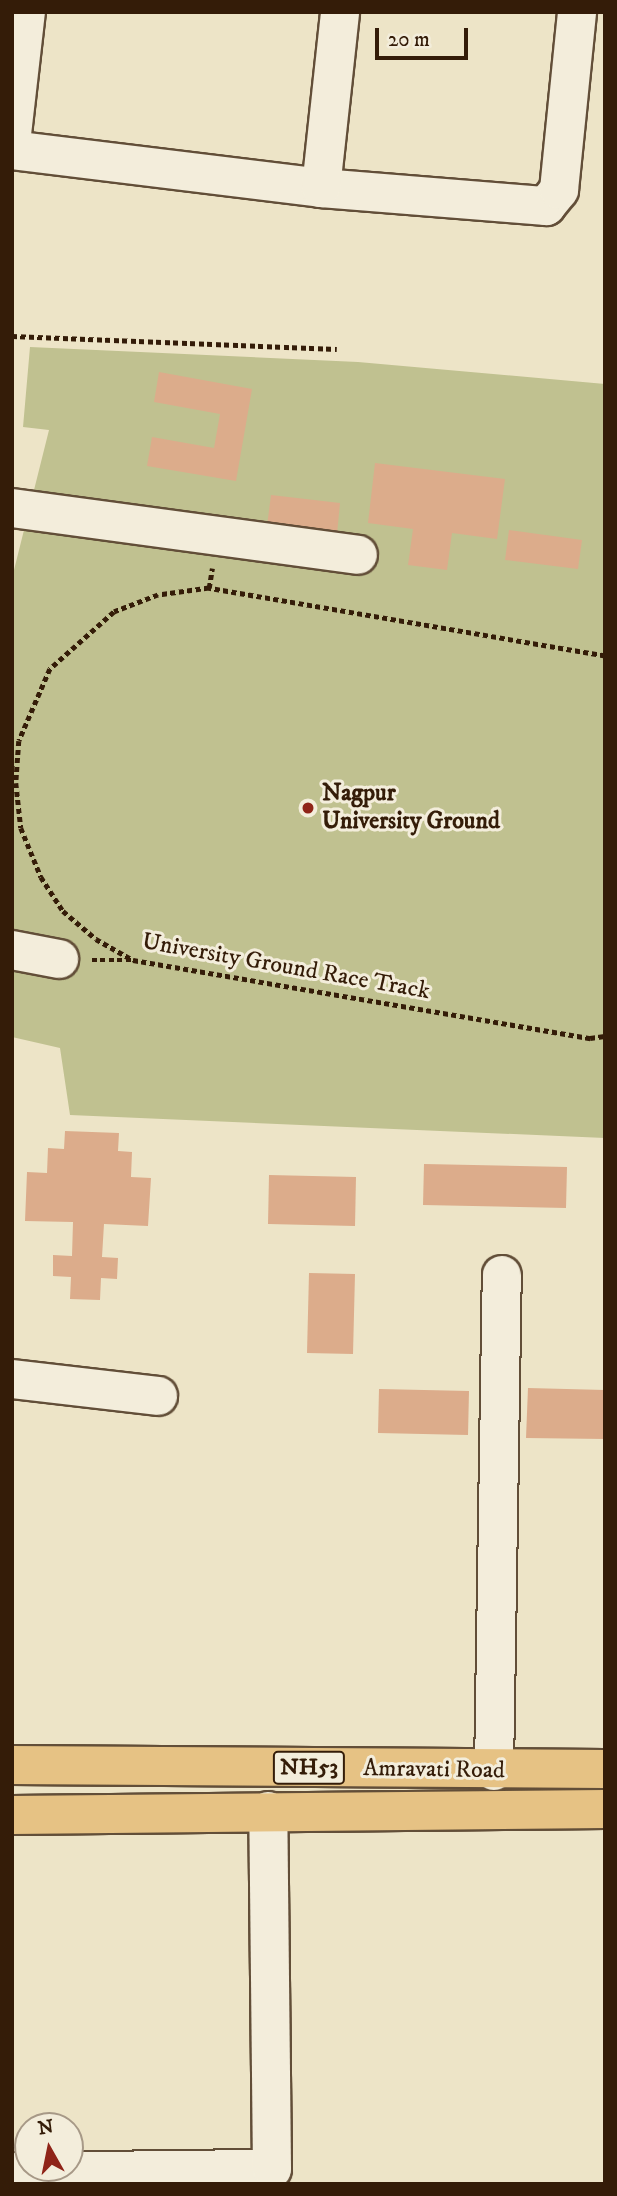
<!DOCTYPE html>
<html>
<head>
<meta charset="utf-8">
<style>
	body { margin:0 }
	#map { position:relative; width:617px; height:2196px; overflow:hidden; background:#ede4c7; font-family:"IM FELL DW Pica",serif }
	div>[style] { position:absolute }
	.green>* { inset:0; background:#c0c190 }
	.building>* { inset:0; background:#dcac8b }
	.path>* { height:4.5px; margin-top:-2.25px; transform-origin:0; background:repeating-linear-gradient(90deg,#341c08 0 5px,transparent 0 8.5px) }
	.roads { filter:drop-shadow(2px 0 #624e38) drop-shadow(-2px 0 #624e38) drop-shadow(0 2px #624e38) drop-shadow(0 -2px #624e38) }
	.minor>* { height:38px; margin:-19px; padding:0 19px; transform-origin:19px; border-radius:19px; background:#f3eddb }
	.highway>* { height:38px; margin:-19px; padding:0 19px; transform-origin:19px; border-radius:19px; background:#e6c284 }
	.dots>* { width:19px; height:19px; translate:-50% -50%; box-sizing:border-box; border:4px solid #f3eddb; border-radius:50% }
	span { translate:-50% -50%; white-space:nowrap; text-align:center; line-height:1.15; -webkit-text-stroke:6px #f3eddb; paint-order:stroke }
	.shield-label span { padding:2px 5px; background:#f3eddb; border:2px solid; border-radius:5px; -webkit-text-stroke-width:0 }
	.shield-label { font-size:23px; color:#341c08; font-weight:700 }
	.poi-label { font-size:24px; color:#341c08; font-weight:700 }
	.left { translate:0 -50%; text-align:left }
	.street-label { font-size:24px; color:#341c08 }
	.frame { position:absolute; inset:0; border:14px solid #341c08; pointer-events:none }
	.north { position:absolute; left:14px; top:2112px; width:70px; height:70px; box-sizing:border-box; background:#f3eddb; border:2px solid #a79987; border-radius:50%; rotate:351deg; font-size:19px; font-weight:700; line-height:28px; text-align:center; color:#341c08 }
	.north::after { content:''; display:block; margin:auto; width:24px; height:32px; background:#8f2418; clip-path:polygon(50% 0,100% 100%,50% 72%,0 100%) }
	.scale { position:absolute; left:375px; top:28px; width:93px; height:32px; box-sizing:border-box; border:4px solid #341c08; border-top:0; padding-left:9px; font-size:21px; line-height:24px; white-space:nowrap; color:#341c08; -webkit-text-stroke:5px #f3eddb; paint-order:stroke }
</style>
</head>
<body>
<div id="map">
	<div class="green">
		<i style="clip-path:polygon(30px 347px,358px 362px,605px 384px,605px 1138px,70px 1115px,60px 1048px,12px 1037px,12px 578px,49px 430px,23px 427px)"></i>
	</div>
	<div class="building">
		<i style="clip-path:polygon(159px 372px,252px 389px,236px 481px,147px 466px,152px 437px,214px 448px,220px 414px,154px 402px)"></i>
		<i style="clip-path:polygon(375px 463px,505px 479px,497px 539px,452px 533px,447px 570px,408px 565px,413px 529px,368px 523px)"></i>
		<i style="clip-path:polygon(271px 495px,340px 503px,337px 534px,267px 526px)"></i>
		<i style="clip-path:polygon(509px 530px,582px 540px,578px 569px,505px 560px)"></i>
		<i style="clip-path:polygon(65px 1131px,119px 1133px,118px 1151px,132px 1152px,131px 1177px,151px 1178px,148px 1226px,104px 1224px,102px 1257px,118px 1258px,117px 1279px,101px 1278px,100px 1300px,70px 1299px,71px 1277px,53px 1276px,53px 1255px,72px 1256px,73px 1222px,25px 1221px,27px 1172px,47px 1173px,48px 1148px,64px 1149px)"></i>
		<i style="clip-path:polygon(424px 1164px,567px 1167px,566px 1208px,423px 1205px)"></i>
		<i style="clip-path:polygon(269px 1175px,356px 1177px,355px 1226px,268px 1224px)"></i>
		<i style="clip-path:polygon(309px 1273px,355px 1274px,353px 1354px,307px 1353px)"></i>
		<i style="clip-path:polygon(528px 1388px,605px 1390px,605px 1439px,526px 1438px)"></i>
		<i style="clip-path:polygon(379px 1389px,469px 1391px,468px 1435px,378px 1433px)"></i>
	</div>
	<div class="path">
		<i style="left:12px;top:336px;width:325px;rotate:2.3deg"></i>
		<i style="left:209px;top:588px;width:20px;rotate:-81deg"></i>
		<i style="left:605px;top:656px;width:402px;rotate:-170.3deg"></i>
		<i style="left:209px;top:588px;width:51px;rotate:172.2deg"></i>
		<i style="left:158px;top:595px;width:47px;rotate:158.9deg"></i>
		<i style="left:114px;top:612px;width:86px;rotate:138.3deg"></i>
		<i style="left:50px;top:669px;width:78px;rotate:113.3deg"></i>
		<i style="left:19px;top:741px;width:42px;rotate:94.1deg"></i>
		<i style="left:16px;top:783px;width:45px;rotate:83.7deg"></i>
		<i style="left:21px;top:828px;width:53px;rotate:67.8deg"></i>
		<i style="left:41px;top:877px;width:40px;rotate:57.1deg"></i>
		<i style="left:63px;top:911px;width:43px;rotate:40.3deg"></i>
		<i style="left:96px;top:939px;width:43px;rotate:29.6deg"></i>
		<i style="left:133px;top:960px;width:464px;rotate:9.7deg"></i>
		<i style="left:590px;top:1038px;width:15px;rotate:-8deg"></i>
		<i style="left:92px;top:960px;width:40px"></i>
	</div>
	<div class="roads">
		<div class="minor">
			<i style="left:12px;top:134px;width:123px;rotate:-83.5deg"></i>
			<i style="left:12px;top:150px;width:311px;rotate:7deg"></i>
			<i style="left:321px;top:188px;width:226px;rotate:4.6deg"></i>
			<i style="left:546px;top:206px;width:21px;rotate:-51deg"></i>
			<i style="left:559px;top:190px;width:179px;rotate:-84.2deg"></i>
			<i style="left:321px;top:188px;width:177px;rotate:-83.8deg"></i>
			<i style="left:12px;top:508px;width:349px;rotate:7.7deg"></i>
			<i style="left:12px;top:950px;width:48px;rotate:10.8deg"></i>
			<i style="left:12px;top:1379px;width:147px;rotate:6.6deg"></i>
			<i style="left:494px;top:1771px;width:496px;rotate:-89.1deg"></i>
			<i style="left:12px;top:2172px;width:260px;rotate:-0.7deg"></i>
			<i style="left:272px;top:2169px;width:358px;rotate:-90.6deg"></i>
		</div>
		<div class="highway">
			<i style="left:12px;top:1765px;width:593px;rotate:0.39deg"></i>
			<i style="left:12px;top:1815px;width:593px;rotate:-0.58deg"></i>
		</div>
	</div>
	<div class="dots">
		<i style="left:308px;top:808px;background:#8f2418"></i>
	</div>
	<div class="shield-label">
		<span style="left:309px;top:1768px">NH53</span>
	</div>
	<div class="poi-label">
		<span class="left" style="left:322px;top:808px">Nagpur<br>University Ground</span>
	</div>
	<div class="street-label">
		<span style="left:286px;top:967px;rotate:10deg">University Ground Race Track</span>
		<span style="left:434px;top:1770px;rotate:1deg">Amravati Road</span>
	</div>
	<div class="frame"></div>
	<div class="north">N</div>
	<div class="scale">20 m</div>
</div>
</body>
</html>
